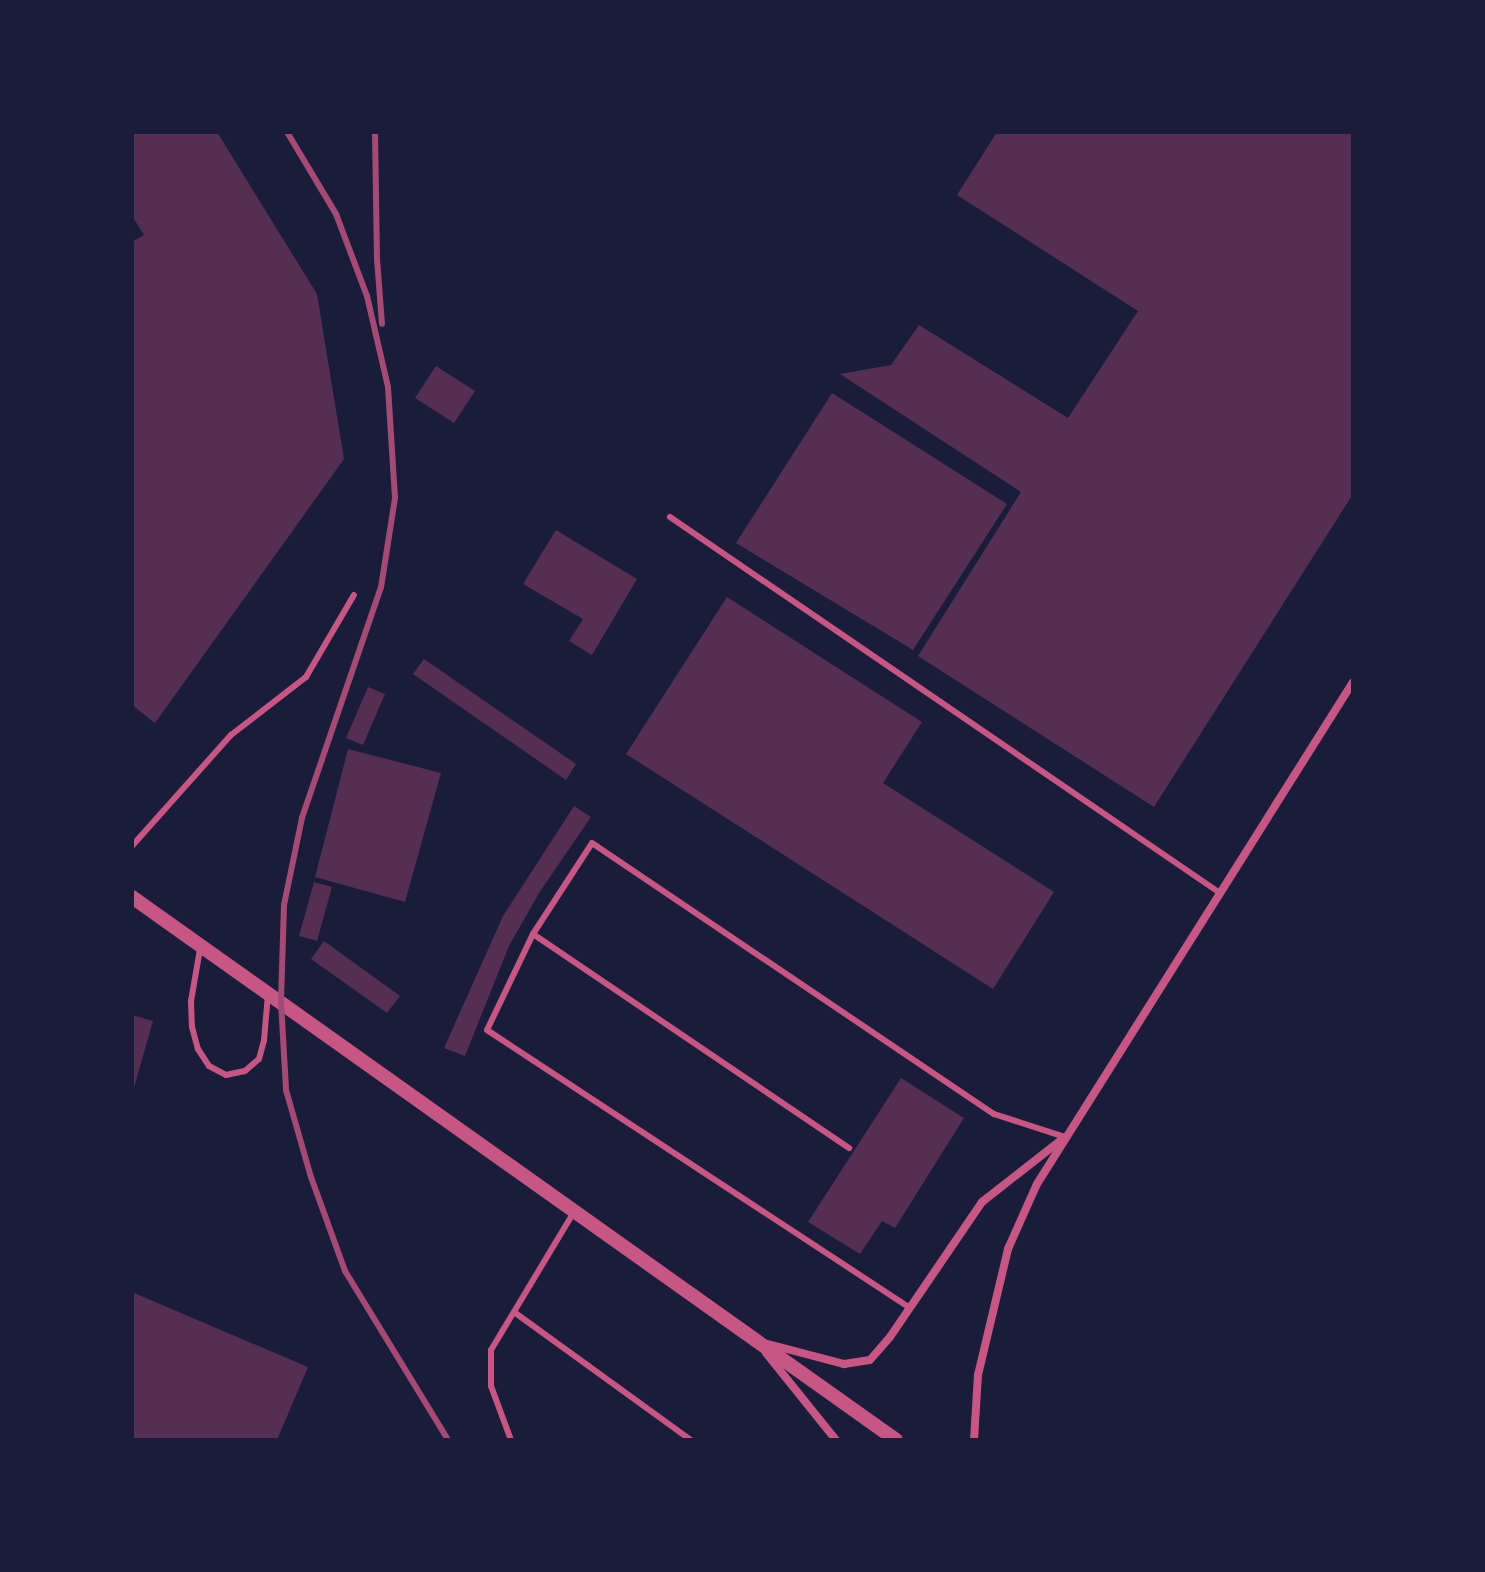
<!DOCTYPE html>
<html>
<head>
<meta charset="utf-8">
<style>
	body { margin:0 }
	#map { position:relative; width:1485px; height:1572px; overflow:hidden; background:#1b1b3a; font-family:"PT Sans Narrow",sans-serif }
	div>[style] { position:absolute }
	.building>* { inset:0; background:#542f53 }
	.service>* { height:6px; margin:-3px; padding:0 3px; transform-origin:3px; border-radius:3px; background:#c65784 }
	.minor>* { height:8px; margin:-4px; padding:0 4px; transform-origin:4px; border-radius:4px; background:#c65784 }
	.tertiary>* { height:14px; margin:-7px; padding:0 7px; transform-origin:7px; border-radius:7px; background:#c65784 }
	.rail>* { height:6px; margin:-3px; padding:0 3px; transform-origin:3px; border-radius:3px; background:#a44b75 }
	span { translate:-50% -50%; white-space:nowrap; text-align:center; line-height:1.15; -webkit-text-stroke:6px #1b1b3a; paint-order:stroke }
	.frame { position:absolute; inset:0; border:134px solid #1b1b3a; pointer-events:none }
</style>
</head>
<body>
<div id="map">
	<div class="building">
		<i style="clip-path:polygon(132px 132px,217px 132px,317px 294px,344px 459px,155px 723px,132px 705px,132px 242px,144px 235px,132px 216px)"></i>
		<i style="clip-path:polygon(997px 132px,1353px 132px,1353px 494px,1154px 807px,918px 656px,1021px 492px,840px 374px,891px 365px,919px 325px,1068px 418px,1138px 311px,957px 195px)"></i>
		<i style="clip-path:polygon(436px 366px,475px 391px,454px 423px,415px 398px)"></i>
		<i style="clip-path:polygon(832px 393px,1007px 504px,913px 650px,736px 543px)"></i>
		<i style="clip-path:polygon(556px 530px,637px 579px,592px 655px,569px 641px,583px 619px,523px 584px)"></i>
		<i style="clip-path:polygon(727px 597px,922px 722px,883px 783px,1054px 892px,993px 989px,626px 754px)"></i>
		<i style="clip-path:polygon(424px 659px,576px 764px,566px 780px,413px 674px)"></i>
		<i style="clip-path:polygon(368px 687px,385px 694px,363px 745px,346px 738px)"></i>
		<i style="clip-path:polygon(348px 749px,441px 773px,405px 902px,315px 877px)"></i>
		<i style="clip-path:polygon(574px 806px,591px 817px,539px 893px,509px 946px,465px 1056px,444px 1048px,503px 916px)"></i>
		<i style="clip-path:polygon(314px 882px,332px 887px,317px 941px,299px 936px)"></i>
		<i style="clip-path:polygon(324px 941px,400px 996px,387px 1013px,311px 959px)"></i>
		<i style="clip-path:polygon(132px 1015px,153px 1021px,133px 1091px,132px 1091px)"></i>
		<i style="clip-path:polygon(901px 1078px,964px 1118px,895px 1228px,882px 1221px,860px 1254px,808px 1222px)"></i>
		<i style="clip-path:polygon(134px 1293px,308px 1367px,277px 1440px,132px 1440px)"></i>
	</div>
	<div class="service">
		<i style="left:670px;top:517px;width:666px;rotate:34.36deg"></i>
		<i style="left:132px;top:846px;width:149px;rotate:-48.3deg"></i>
		<i style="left:231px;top:735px;width:95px;rotate:-37.7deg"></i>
		<i style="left:306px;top:677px;width:95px;rotate:-59.7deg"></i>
		<i style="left:533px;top:934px;width:382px;rotate:34.1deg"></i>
		<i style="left:200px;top:949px;width:53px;rotate:99.8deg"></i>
		<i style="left:191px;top:1001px;width:26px;rotate:88deg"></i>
		<i style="left:192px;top:1027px;width:23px;rotate:75deg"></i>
		<i style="left:198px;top:1049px;width:20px;rotate:57deg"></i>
		<i style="left:209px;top:1066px;width:19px;rotate:28deg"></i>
		<i style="left:226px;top:1075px;width:19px;rotate:-12deg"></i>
		<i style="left:245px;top:1071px;width:18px;rotate:-41deg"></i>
		<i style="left:259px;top:1059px;width:20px;rotate:-75deg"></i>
		<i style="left:264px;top:1040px;width:46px;rotate:-85deg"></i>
		<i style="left:910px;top:1308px;width:506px;rotate:-146.69deg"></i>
		<i style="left:487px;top:1030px;width:106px;rotate:-64.4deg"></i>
		<i style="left:533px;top:934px;width:108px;rotate:-57deg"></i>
		<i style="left:592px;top:843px;width:485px;rotate:34deg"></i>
		<i style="left:994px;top:1114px;width:75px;rotate:17.9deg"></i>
		<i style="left:514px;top:1312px;width:218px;rotate:35.9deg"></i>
		<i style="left:511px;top:1440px;width:58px;rotate:-110.3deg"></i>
		<i style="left:491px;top:1386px;width:36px;rotate:-90deg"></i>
		<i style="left:491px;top:1350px;width:161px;rotate:-59deg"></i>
	</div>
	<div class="minor">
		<i style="left:768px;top:1344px;width:79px;rotate:14.7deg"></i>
		<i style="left:844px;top:1364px;width:26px;rotate:-9deg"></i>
		<i style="left:870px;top:1360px;width:30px;rotate:-49deg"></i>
		<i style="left:890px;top:1337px;width:163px;rotate:-55.7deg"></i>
		<i style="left:982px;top:1202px;width:100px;rotate:-38.1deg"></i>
		<i style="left:766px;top:1353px;width:112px;rotate:51.2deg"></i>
		<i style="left:974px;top:1440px;width:65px;rotate:-86.5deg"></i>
		<i style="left:978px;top:1375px;width:130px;rotate:-76.6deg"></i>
		<i style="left:1008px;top:1249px;width:71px;rotate:-66deg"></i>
		<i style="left:1037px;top:1184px;width:593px;rotate:-57.81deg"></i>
	</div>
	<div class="tertiary">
		<i style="left:132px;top:897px;width:937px;rotate:35.4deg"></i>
	</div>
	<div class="rail">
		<i style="left:287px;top:132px;width:96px;rotate:59.1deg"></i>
		<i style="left:336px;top:214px;width:88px;rotate:69.3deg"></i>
		<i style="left:367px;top:296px;width:93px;rotate:77deg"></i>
		<i style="left:388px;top:387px;width:111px;rotate:86.4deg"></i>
		<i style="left:395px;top:498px;width:90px;rotate:98.9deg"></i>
		<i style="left:381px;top:587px;width:244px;rotate:108.9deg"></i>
		<i style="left:302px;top:818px;width:89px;rotate:101.7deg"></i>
		<i style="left:284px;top:905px;width:97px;rotate:91.8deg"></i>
		<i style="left:281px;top:1002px;width:88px;rotate:86.7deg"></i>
		<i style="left:286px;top:1090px;width:91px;rotate:74deg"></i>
		<i style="left:311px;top:1177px;width:100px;rotate:70.1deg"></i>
		<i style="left:345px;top:1271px;width:198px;rotate:58.6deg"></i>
		<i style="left:375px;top:132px;width:127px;rotate:89.1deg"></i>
		<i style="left:377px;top:259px;width:65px;rotate:85.6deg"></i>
	</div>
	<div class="frame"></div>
</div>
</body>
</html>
